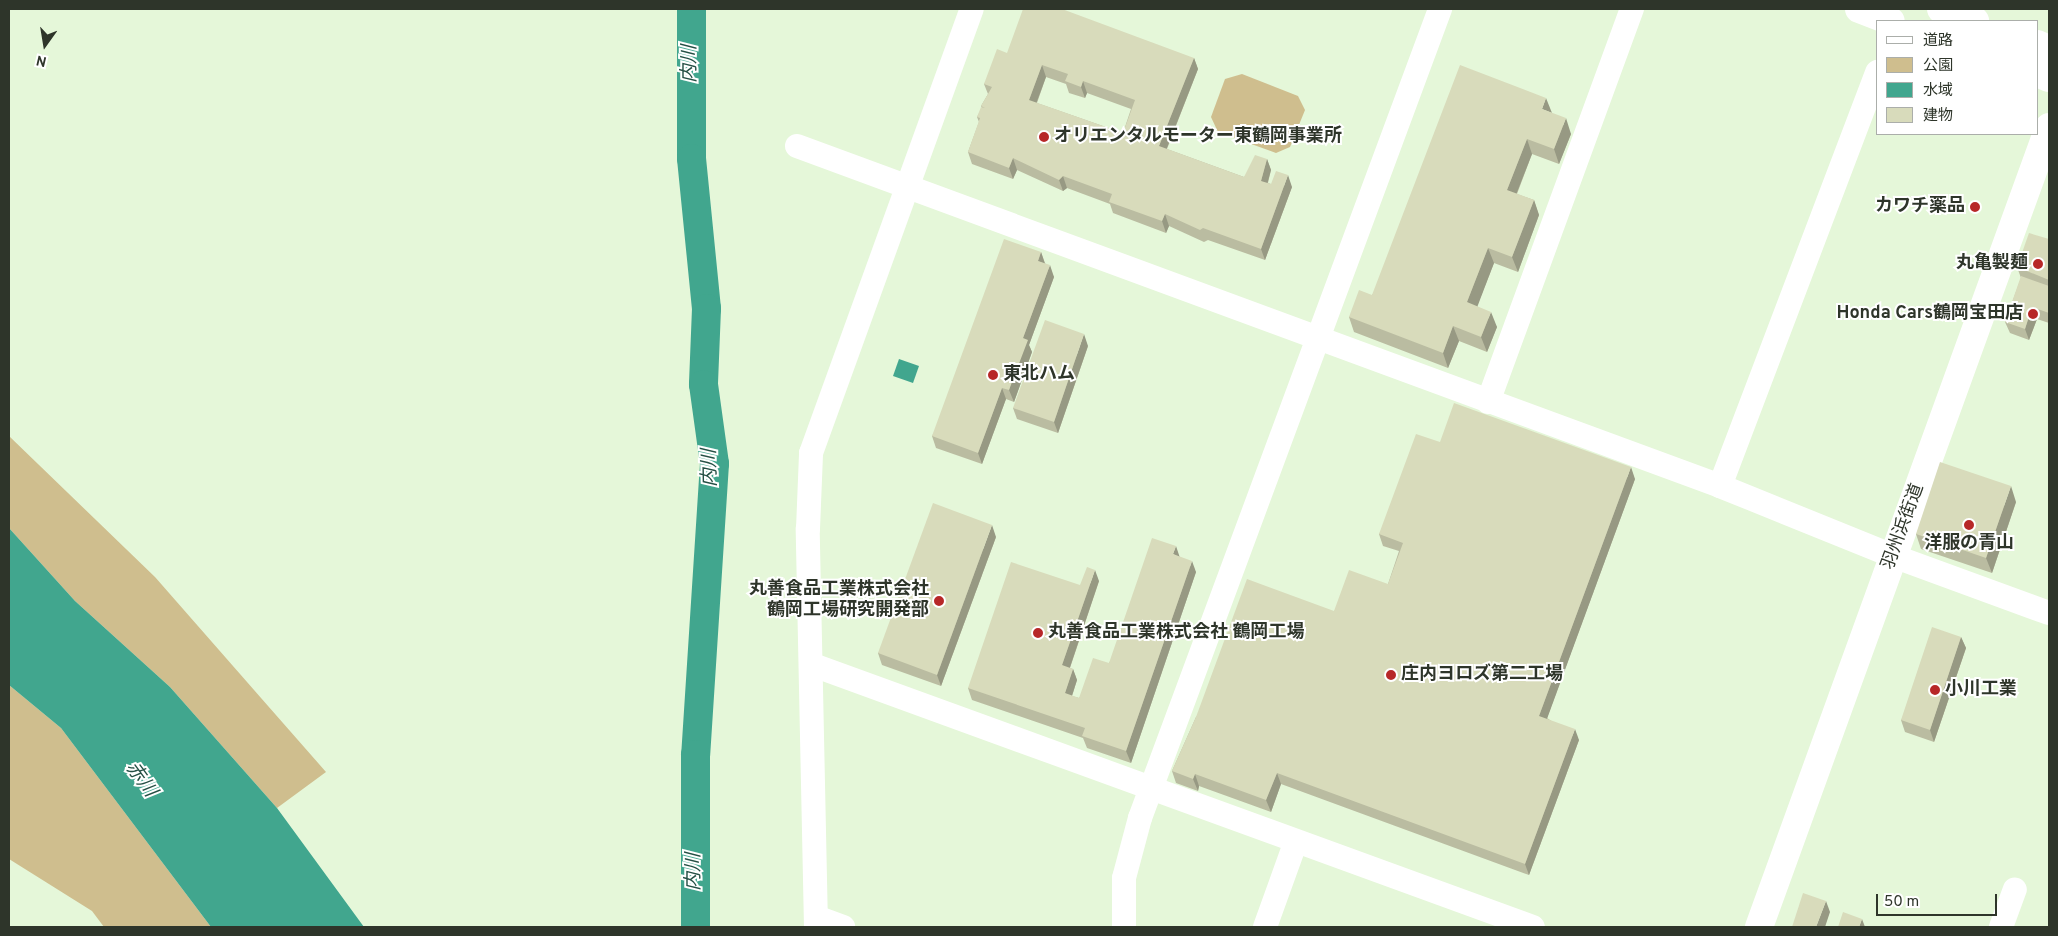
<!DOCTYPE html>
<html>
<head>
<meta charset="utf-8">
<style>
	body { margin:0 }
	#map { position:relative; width:2058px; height:936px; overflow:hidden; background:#e5f7d9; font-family:Overpass,"Noto Sans JP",sans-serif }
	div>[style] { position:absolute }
	.green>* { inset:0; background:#cfbe8e }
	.water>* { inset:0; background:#41a68e }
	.river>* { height:29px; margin:-14.5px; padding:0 14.5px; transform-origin:14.5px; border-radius:14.5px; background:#41a68e }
	.minor>* { height:24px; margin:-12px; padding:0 12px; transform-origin:12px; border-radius:12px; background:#fff }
	.major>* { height:28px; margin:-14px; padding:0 14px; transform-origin:14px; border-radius:14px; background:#fff }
	.highway>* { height:28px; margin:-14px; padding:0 14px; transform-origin:14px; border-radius:14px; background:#fff }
	.wall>* { inset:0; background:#babca1 }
	.shaded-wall>* { inset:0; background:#979983 }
	.building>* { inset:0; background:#d8dbbb }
	.dots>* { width:14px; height:14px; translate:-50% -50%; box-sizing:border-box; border:2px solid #fff; border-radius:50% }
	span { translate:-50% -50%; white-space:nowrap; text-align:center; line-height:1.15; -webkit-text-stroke:4px #fff; paint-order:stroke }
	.poi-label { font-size:18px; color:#2e352a; font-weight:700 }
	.left { translate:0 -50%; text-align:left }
	.right { translate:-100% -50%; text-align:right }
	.street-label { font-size:18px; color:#2e352a }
	.water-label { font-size:19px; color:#244f44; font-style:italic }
	.frame { position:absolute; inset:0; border:10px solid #2e352a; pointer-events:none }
	.legend { position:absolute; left:1876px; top:20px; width:162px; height:115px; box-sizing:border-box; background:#fff; border:1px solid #abaeaa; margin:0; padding:6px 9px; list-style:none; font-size:15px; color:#2e352a }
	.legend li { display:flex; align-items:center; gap:10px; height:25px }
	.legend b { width:25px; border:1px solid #abaeaa }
	.north { position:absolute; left:20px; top:20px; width:50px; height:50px; -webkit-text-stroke:4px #fff; paint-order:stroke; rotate:193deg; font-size:14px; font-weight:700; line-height:20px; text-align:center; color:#2e352a }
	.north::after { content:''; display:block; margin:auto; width:18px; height:22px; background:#2e352a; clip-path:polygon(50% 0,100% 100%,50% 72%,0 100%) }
	.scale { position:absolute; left:1876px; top:894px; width:121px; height:22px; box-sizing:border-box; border:2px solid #2e352a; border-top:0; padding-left:6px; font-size:15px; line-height:18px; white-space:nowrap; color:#2e352a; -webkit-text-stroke:4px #fff; paint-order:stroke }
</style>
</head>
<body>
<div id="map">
	<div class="green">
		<i style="clip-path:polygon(1242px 74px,1298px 96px,1305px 110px,1290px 147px,1276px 153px,1218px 132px,1211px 117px,1225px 79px)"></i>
		<i style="clip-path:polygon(9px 436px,155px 577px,326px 772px,277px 808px,170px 687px,75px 601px,9px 528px)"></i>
		<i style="clip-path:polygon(9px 685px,61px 728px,211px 927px,104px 927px,92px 911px,9px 859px)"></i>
	</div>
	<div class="water">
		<i style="clip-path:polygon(899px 359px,919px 366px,913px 383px,893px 376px)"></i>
		<i style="clip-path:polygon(9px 528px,75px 601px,170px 687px,277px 808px,364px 927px,211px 927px,61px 728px,9px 685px)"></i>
	</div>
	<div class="river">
		<i style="left:691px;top:9px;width:149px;rotate:90deg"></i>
		<i style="left:691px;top:158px;width:151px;rotate:84.3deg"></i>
		<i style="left:706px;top:308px;width:76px;rotate:92.3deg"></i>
		<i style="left:703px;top:384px;width:80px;rotate:82.1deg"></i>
		<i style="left:714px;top:463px;width:292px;rotate:93.7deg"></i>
		<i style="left:695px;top:754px;width:173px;rotate:90deg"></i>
	</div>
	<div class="minor">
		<i style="left:797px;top:146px;width:984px;rotate:20.22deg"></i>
		<i style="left:1720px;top:486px;width:187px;rotate:22deg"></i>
		<i style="left:1893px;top:556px;width:166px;rotate:20.1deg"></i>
		<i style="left:1488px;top:402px;width:419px;rotate:-69.9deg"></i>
		<i style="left:1720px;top:486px;width:443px;rotate:-69.2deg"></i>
		<i style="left:813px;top:665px;width:766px;rotate:20deg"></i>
		<i style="left:816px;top:917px;width:29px;rotate:20deg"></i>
		<i style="left:816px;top:927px;width:398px;rotate:-91.2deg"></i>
		<i style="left:808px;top:529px;width:76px;rotate:-87.7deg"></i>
		<i style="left:811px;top:453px;width:472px;rotate:-70.1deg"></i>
		<i style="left:1124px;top:927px;width:49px;rotate:-90deg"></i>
		<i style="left:1124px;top:878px;width:62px;rotate:-75.1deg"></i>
		<i style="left:1140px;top:818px;width:863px;rotate:-69.65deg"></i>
		<i style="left:1265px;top:927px;width:91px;rotate:-70.2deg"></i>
		<i style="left:2001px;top:927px;width:40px;rotate:-69.8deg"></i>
	</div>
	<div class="major">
		<i style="left:1759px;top:927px;width:851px;rotate:-70.07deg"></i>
	</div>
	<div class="highway">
		<i style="left:1859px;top:9px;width:34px;rotate:21deg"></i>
		<i style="left:1941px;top:9px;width:36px;rotate:19deg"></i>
		<i style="left:2037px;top:44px;width:13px;rotate:23deg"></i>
		<i style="left:2037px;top:73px;width:13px;rotate:23deg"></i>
	</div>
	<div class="wall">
		<i style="clip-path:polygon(evenodd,1007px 53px,1194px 58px,1198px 69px,1167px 149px,1244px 177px,1267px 159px,1271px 170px,1268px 183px,1271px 184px,1292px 187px,1265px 260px,1208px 240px,1204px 242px,1169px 226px,1166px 233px,1113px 213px,1110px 204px,1067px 188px,1063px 191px,1017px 170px,1013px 179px,972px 164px,968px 152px,979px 122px,977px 117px,982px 108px,981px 106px,988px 94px,984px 84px,1007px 53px,1046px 77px,1066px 84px,1069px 93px,1085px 98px,1087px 93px,1131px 109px,1123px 133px,1037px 103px,1046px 77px)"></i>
		<i style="clip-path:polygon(1552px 113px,1571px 134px,1559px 164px,1532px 154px,1517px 194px,1534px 200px,1539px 215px,1518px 272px,1494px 263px,1477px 306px,1497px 327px,1487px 352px,1459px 341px,1448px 368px,1354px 332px,1349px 317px,1372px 295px)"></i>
		<i style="clip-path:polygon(2049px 239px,2049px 323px,2037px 319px,2029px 340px,2010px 333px,2005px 322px,2021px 278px,2017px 267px)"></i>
		<i style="clip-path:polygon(1041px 252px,1045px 263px,1054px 277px,1029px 345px,1032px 352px,1014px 402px,1006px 399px,982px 464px,936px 448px,932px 436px)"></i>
		<i style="clip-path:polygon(1088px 346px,1058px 433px,1017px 419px,1013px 408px)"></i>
		<i style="clip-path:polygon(1440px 442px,1635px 479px,1547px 718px,1579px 740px,1529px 875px,1281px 784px,1271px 812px,1199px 786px,1198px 791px,1176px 783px,1172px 771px,1196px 717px,1334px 611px,1388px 584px,1399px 551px,1383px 546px,1379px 534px)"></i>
		<i style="clip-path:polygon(2016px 502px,1992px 573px,1921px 549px,1916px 534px)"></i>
		<i style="clip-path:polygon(996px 537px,941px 686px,882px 665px,878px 653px)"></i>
		<i style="clip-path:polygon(1179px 557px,1196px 572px,1131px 763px,1087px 748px,1083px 738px,972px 700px,968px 688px,1080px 585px,1099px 581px,1070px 668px,1073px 669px,1077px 680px,1072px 696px,1079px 698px,1109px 663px)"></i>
		<i style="clip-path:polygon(1961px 637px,1966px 648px,1934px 742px,1905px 732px,1901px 720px)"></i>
	</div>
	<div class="shaded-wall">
		<i style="clip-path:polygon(1194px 58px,1198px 69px,1163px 158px,1159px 146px)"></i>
		<i style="clip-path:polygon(1042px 65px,1046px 77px,1033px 112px,1029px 100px)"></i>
		<i style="clip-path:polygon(1083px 81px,1087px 93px,1085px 98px,1081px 87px)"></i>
		<i style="clip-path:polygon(1546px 98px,1552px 113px,1542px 109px)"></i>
		<i style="clip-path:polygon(1566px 118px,1571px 134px,1559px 164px,1554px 149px)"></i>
		<i style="clip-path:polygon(1527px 139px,1532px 154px,1512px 205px,1507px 190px)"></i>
		<i style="clip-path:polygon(1013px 158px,1017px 170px,1013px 179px,1009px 168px)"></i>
		<i style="clip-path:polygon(1267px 159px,1271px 170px,1265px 192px,1261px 181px)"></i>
		<i style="clip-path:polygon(1288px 175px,1292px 187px,1265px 260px,1261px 249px)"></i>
		<i style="clip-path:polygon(1063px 176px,1067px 188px,1063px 191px,1059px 180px)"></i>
		<i style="clip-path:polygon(1534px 200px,1539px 215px,1518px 272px,1512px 257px)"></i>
		<i style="clip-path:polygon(1165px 214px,1169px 226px,1166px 233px,1162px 221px)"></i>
		<i style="clip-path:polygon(1488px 248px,1494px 263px,1473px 318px,1467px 302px)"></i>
		<i style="clip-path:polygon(1041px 252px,1045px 264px,1038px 261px)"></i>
		<i style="clip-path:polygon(1050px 265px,1054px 277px,1029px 345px,1032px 352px,1014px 402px,1009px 390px,1023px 338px)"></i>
		<i style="clip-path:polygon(2032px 307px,2037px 319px,2029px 340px,2025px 329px)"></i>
		<i style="clip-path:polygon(1491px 312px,1497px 327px,1487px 352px,1481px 337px)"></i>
		<i style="clip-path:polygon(1453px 326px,1459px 341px,1448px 368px,1443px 353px)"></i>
		<i style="clip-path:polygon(1084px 334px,1088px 346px,1058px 433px,1054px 422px)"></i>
		<i style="clip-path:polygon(1002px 388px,1006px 399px,982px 464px,978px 453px)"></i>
		<i style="clip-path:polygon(1631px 467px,1635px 479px,1544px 727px,1539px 716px)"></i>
		<i style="clip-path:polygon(2011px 486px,2016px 502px,1992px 573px,1986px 558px)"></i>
		<i style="clip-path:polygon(992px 525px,996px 537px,941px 686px,937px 675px)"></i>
		<i style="clip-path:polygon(1176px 546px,1180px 558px,1173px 554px)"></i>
		<i style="clip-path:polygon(1192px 561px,1196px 572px,1131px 763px,1126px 751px)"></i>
		<i style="clip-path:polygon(1095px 570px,1099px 581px,1067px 676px,1062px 665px)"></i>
		<i style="clip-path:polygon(1961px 637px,1966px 648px,1934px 742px,1930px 730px)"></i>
		<i style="clip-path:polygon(1073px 669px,1077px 680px,1069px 705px,1065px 693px)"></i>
		<i style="clip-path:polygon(1575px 729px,1579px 740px,1529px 875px,1525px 864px)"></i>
		<i style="clip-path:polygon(1277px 773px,1281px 784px,1271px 812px,1266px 800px)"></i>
		<i style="clip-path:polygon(1195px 774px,1199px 786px,1198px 791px,1193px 779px)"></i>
		<i style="clip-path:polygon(1826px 901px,1830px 912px,1825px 927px,1816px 927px)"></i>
		<i style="clip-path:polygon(1862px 919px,1865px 927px,1859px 927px)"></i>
	</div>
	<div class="building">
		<i style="clip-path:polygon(evenodd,1023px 9px,1062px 9px,1194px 58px,1159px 146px,1244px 177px,1255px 155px,1267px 159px,1261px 181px,1271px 184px,1276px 171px,1288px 175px,1261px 249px,1203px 228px,1200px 230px,1165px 214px,1162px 221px,1109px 202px,1112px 194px,1063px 176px,1059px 180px,1013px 158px,1009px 168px,968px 152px,980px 118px,977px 117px,981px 107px,985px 108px,981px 106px,992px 87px,984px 84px,997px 49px,1007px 53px,1023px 9px,1042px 65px,1068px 74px,1065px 81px,1081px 87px,1083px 81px,1135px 100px,1123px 133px,1029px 100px,1042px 65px)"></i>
		<i style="clip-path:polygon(1460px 65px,1546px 98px,1542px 109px,1566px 118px,1554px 149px,1527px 139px,1507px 190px,1534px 200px,1512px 257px,1488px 248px,1467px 302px,1491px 312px,1481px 337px,1453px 326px,1443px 353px,1349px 317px,1359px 290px,1372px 295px)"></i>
		<i style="clip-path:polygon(2029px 233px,2049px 239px,2049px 280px,2017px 267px)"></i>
		<i style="clip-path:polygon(1004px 239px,1041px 252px,1038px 261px,1050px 265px,1023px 338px,1028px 340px,1009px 390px,1002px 388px,978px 453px,932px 436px)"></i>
		<i style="clip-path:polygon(2021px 276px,2049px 286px,2049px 313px,2032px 307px,2025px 329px,2005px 322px)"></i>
		<i style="clip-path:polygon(1045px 320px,1084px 334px,1054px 422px,1013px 408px)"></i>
		<i style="clip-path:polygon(1454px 403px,1631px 467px,1539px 716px,1575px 729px,1525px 864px,1277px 773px,1266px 800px,1195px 774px,1193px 779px,1172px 771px,1196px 717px,1247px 579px,1334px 611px,1349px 570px,1388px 584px,1403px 543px,1379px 534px,1416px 434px,1440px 442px)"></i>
		<i style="clip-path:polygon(1940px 462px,2011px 486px,1986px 558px,1916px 534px)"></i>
		<i style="clip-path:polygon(933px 503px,992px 525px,937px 675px,878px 653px)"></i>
		<i style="clip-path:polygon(1152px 538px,1176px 546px,1173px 554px,1192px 561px,1126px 751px,1082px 736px,1085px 728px,968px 688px,1011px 562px,1080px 585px,1087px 567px,1095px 570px,1062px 665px,1073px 669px,1065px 693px,1079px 698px,1093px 658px,1109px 663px)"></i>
		<i style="clip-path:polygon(1932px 627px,1961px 637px,1930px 730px,1901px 720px)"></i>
		<i style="clip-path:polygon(1803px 893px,1826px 901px,1816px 927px,1792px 927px)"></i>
		<i style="clip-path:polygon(1843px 912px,1862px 919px,1859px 927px,1838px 927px)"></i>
	</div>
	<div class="dots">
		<i style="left:1044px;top:137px;background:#b72728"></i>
		<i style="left:1975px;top:207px;background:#b72728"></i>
		<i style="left:2038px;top:264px;background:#b72728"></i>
		<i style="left:2033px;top:314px;background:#b72728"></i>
		<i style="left:993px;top:375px;background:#b72728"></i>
		<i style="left:1969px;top:525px;background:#b72728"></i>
		<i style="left:939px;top:601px;background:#b72728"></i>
		<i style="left:1038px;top:633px;background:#b72728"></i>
		<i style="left:1391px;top:675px;background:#b72728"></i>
		<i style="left:1935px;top:690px;background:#b72728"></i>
	</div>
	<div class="poi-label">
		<span class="left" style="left:1054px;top:137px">オリエンタルモーター東鶴岡事業所</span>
		<span class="right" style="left:1965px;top:207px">カワチ薬品</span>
		<span class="right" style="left:2028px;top:264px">丸亀製麺</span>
		<span class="right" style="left:2023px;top:314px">Honda Cars鶴岡宝田店</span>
		<span class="left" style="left:1003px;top:375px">東北ハム</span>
		<span style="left:1969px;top:544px">洋服の青山</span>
		<span class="right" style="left:929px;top:601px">丸善食品工業株式会社<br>鶴岡工場研究開発部</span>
		<span class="left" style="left:1048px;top:633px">丸善食品工業株式会社 鶴岡工場</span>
		<span class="left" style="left:1401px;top:675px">庄内ヨロズ第二工場</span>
		<span class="left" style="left:1945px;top:690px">小川工業</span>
	</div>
	<div class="street-label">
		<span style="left:1904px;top:527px;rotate:-70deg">羽州浜街道</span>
	</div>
	<div class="water-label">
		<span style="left:691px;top:64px;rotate:-90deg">内川</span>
		<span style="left:711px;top:468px;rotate:-91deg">内川</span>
		<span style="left:140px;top:780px;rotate:54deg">赤川</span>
		<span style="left:695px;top:872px;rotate:-90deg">内川</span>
	</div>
	<div class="frame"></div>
	<ul class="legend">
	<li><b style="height:6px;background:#fff"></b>道路</li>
	<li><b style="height:14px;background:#cfbe8e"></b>公園</li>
	<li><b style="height:14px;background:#41a68e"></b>水域</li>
	<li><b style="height:14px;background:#d8dbbb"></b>建物</li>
	</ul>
	<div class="north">N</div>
	<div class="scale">50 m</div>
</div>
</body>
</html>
